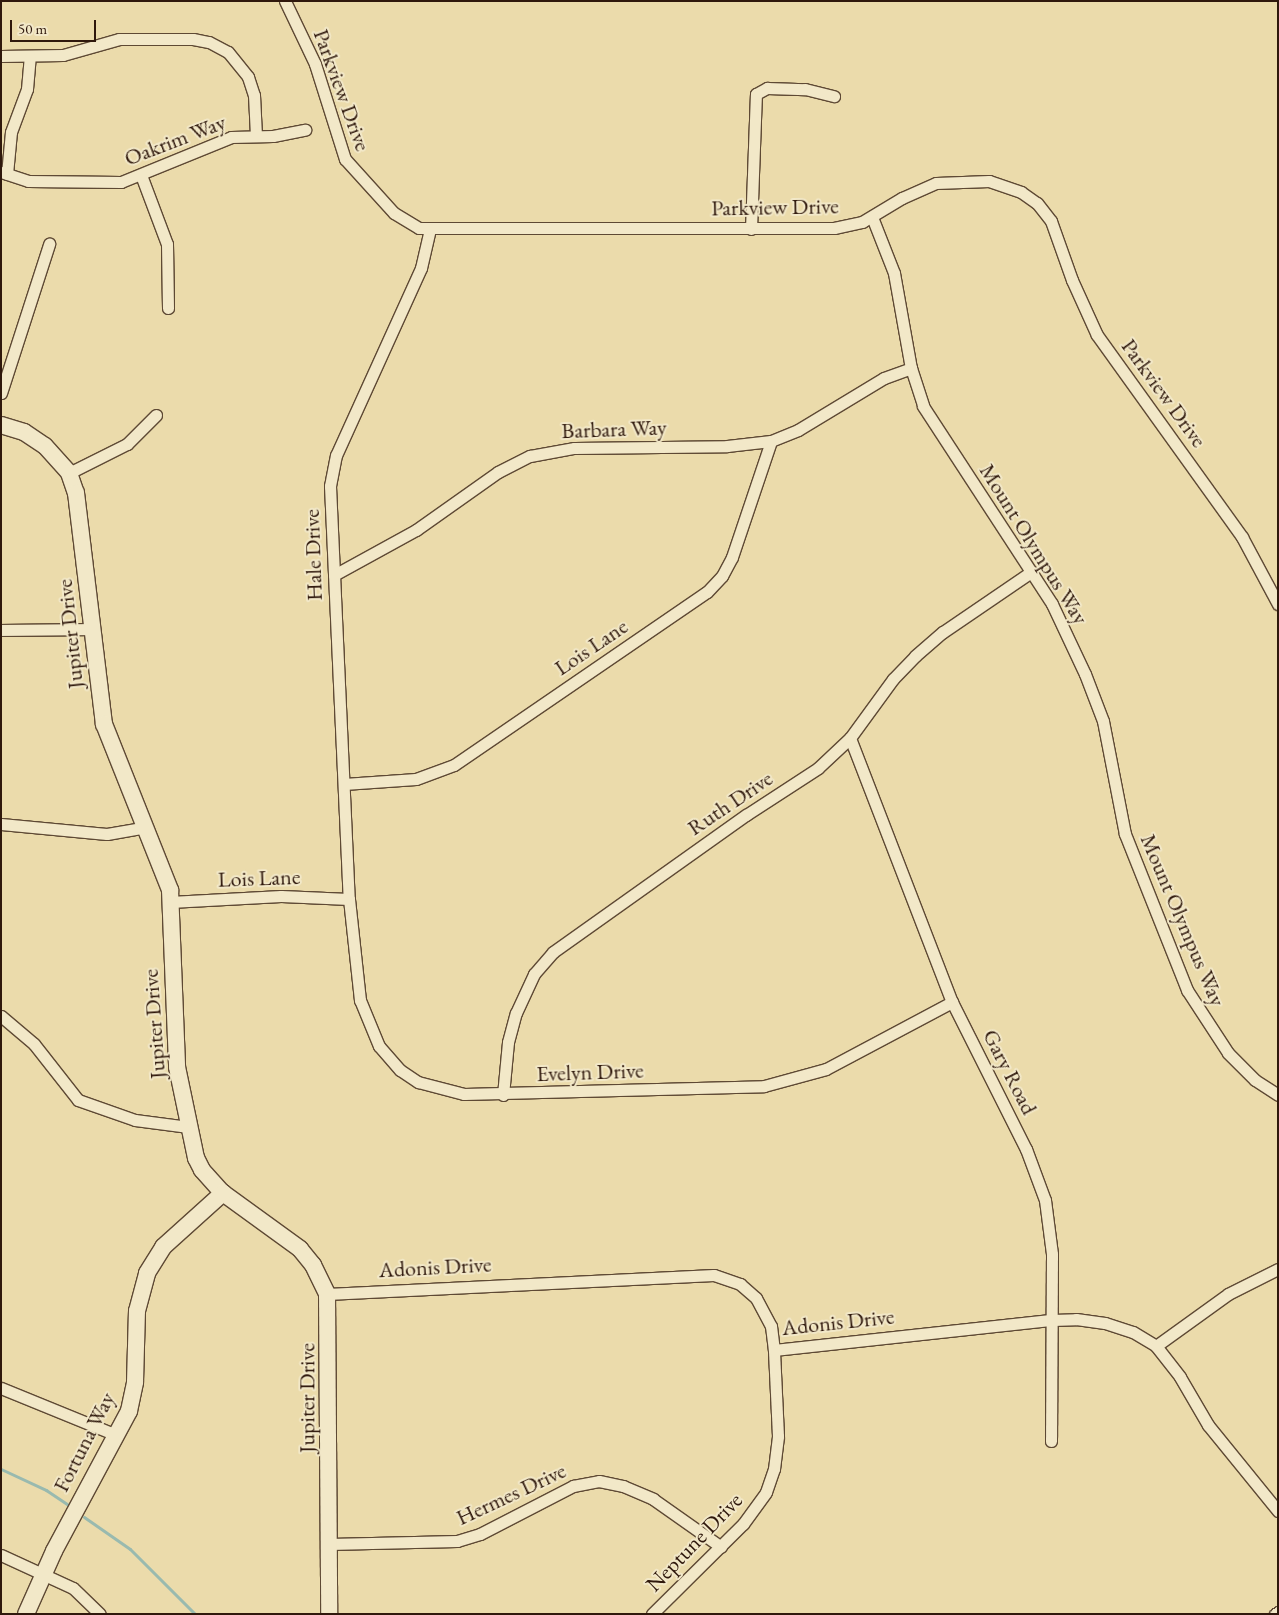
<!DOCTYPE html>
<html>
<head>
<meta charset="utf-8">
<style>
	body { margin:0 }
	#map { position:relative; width:1279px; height:1615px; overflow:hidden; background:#ebdbab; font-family:"EB Garamond",serif }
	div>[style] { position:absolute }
	.stream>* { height:3px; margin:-1.5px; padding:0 1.5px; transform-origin:1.5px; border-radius:1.5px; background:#99baaf }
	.roads { filter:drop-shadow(1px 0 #5e4934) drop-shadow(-1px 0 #5e4934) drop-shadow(0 1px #5e4934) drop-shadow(0 -1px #5e4934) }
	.street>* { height:11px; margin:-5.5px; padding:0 5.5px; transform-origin:5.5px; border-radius:5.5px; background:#f2e8c8 }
	.secondary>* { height:16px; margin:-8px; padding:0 8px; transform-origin:8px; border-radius:8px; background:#f2e8c8 }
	span { translate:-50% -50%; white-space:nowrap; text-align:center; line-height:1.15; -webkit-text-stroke:4px #f2e8c8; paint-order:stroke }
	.street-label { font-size:22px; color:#2f180c }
	.frame { position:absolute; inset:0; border:2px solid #2f180c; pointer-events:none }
	.scale { position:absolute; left:10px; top:20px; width:86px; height:22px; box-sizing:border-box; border:2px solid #2f180c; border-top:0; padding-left:6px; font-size:15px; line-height:18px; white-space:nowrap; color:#2f180c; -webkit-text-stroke:4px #f2e8c8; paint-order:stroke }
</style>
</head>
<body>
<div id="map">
	<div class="stream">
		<i style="left:1px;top:1469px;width:50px;rotate:25deg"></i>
		<i style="left:46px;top:1490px;width:27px;rotate:34deg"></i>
		<i style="left:84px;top:1517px;width:56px;rotate:34.8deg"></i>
		<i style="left:130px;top:1549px;width:92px;rotate:45deg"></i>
	</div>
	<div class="roads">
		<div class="street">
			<i style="left:285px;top:1px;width:70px;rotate:64.5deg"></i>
			<i style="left:315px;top:64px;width:100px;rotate:72.5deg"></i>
			<i style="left:345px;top:159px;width:73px;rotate:47.8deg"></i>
			<i style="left:394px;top:213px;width:29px;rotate:31deg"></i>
			<i style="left:419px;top:228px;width:415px"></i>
			<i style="left:834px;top:228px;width:29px;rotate:-12deg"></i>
			<i style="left:862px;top:222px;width:47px;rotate:-31deg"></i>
			<i style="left:902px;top:198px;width:37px;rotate:-24deg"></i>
			<i style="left:936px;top:183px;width:53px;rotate:-2.2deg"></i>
			<i style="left:989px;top:181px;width:34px;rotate:19deg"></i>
			<i style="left:1021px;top:192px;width:19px;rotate:35deg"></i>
			<i style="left:1037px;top:203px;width:23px;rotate:52deg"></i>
			<i style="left:1051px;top:221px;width:63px;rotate:70.4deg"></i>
			<i style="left:1072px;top:280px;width:60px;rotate:65.6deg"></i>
			<i style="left:1097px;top:335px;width:249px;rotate:54.3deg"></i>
			<i style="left:1242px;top:537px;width:76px;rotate:61.8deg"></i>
			<i style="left:1px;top:56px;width:62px;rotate:-0.9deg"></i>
			<i style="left:63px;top:55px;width:58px;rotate:-15.9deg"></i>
			<i style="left:119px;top:39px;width:74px"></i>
			<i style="left:193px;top:39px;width:16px;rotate:11deg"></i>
			<i style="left:209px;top:42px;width:21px;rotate:28deg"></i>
			<i style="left:228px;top:52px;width:32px;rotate:51deg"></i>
			<i style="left:248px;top:77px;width:19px;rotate:72deg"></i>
			<i style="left:254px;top:95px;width:41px;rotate:87.2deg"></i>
			<i style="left:1px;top:172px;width:28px;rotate:18deg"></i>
			<i style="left:28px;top:181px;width:93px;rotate:0.6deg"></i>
			<i style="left:121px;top:182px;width:119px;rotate:-22.2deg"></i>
			<i style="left:231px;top:137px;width:42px;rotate:-1.4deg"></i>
			<i style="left:273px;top:136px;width:33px;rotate:-11deg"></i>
			<i style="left:7px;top:174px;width:42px;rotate:-84.6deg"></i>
			<i style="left:11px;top:132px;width:46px;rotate:-69.6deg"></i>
			<i style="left:27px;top:89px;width:32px;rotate:-85deg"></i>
			<i style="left:141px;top:175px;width:74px;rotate:69.4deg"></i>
			<i style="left:167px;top:244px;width:64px;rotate:89.1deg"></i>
			<i style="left:872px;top:217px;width:60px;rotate:68.6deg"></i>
			<i style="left:894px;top:273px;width:97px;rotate:79.9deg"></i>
			<i style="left:911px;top:368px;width:40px;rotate:72deg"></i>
			<i style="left:923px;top:406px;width:236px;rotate:56.9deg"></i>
			<i style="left:1052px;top:604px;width:77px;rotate:64.8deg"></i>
			<i style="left:1085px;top:674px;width:50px;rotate:69deg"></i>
			<i style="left:1103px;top:721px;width:115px;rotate:79deg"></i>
			<i style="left:1125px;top:834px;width:168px;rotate:68.3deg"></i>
			<i style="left:1187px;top:990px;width:75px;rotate:56.9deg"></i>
			<i style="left:1228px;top:1053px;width:38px;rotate:45deg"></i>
			<i style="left:1255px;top:1080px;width:27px;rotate:33deg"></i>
			<i style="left:430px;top:229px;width:40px;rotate:103deg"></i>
			<i style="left:421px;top:268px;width:205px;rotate:114.4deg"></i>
			<i style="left:336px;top:455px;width:32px;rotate:101deg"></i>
			<i style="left:330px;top:486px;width:413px;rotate:87.4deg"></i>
			<i style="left:349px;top:899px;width:102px;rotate:83.8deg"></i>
			<i style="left:360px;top:1000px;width:50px;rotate:67.6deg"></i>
			<i style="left:379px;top:1046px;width:32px;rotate:49deg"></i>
			<i style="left:400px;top:1070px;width:22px;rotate:34deg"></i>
			<i style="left:418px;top:1082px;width:48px;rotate:14.6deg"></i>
			<i style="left:464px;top:1094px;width:300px;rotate:-1.5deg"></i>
			<i style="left:764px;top:1086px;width:64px;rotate:-15.3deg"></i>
			<i style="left:826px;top:1069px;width:143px;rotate:-28deg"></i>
			<i style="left:751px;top:229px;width:135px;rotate:-87.9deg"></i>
			<i style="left:756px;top:94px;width:13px;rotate:-29deg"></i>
			<i style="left:767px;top:88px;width:38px;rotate:2deg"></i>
			<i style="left:805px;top:89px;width:30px;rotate:14deg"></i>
			<i style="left:1px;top:393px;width:157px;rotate:-72.1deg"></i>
			<i style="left:69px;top:473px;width:65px;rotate:-26.6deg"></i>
			<i style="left:127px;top:444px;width:41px;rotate:-45deg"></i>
			<i style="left:334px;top:575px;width:94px;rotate:-28.8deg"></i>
			<i style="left:416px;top:530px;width:100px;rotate:-35.3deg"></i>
			<i style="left:498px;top:472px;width:36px;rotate:-27deg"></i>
			<i style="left:530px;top:456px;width:45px;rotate:-10.3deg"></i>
			<i style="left:574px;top:448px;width:153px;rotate:-0.7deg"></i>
			<i style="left:727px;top:446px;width:44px;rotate:-6.5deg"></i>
			<i style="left:771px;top:441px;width:29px;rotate:-22deg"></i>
			<i style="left:798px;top:430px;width:100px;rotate:-31.2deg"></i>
			<i style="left:884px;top:378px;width:29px;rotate:-20deg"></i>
			<i style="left:1px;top:630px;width:90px;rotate:-0.6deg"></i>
			<i style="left:850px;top:738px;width:283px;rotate:68.9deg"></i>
			<i style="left:952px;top:1002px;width:165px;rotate:63.3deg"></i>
			<i style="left:1026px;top:1149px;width:54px;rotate:69.6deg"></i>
			<i style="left:1045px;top:1200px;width:54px;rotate:82.6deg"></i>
			<i style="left:1052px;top:1254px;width:187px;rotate:90.3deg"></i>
			<i style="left:344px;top:784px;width:72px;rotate:-4deg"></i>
			<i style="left:416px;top:779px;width:40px;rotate:-20.2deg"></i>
			<i style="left:454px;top:765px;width:306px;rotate:-34.4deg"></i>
			<i style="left:707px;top:592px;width:22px;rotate:-47deg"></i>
			<i style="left:722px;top:576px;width:21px;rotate:-62deg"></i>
			<i style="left:732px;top:557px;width:122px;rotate:-71.4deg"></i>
			<i style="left:1px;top:824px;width:106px;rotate:5.4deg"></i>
			<i style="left:107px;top:834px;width:40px;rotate:-10deg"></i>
			<i style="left:170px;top:902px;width:111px;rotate:-3.1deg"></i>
			<i style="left:281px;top:896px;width:68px;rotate:2.5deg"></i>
			<i style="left:1px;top:1016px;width:43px;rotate:40.3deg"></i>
			<i style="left:34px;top:1044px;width:71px;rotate:51.8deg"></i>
			<i style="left:78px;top:1100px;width:60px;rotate:19.3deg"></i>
			<i style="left:135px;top:1120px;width:54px;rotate:7.4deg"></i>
			<i style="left:503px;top:1095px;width:53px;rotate:-84.6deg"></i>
			<i style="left:508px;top:1042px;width:30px;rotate:-75deg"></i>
			<i style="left:516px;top:1013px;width:43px;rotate:-65.2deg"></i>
			<i style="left:534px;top:974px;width:29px;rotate:-49deg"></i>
			<i style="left:553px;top:952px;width:237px;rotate:-35.4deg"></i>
			<i style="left:746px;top:815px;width:86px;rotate:-33.1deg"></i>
			<i style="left:818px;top:768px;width:44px;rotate:-43.2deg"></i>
			<i style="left:850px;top:738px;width:73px;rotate:-53.9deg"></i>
			<i style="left:893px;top:679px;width:32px;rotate:-46deg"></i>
			<i style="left:915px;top:656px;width:37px;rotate:-41deg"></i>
			<i style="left:943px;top:632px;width:107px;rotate:-34.3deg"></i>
			<i style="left:327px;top:1294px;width:387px;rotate:-2.8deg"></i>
			<i style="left:714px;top:1275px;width:28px;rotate:19deg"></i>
			<i style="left:740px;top:1284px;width:21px;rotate:41deg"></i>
			<i style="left:756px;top:1298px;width:32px;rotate:62deg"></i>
			<i style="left:771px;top:1326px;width:24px;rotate:83deg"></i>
			<i style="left:774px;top:1350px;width:280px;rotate:-6.2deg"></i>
			<i style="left:1052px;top:1320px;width:24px;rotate:-2deg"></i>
			<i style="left:1076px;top:1319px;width:29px;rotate:8deg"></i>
			<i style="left:1105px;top:1323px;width:29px;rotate:18deg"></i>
			<i style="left:1133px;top:1332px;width:27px;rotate:31deg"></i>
			<i style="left:1156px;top:1346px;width:39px;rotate:52deg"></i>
			<i style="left:1180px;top:1377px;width:56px;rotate:59.7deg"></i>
			<i style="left:1208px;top:1425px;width:111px;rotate:50.9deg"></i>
			<i style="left:1156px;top:1346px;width:89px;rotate:-35.8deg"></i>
			<i style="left:1228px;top:1294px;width:56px;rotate:-26.6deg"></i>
			<i style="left:1px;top:1388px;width:124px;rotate:22.2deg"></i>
			<i style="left:329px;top:1544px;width:128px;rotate:-1.3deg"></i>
			<i style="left:457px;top:1541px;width:24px;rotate:-17deg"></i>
			<i style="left:480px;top:1534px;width:105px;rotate:-27.3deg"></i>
			<i style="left:573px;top:1486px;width:26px;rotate:-11deg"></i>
			<i style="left:599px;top:1481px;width:25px;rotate:12deg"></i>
			<i style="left:623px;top:1486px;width:33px;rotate:23deg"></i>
			<i style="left:653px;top:1499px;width:83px;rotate:35.2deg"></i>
			<i style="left:1px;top:1555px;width:79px;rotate:24.6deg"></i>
			<i style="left:73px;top:1588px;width:37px;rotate:44deg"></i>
			<i style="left:652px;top:1614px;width:128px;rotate:-44.7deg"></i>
			<i style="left:743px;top:1524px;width:39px;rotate:-54deg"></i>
			<i style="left:766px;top:1492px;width:24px;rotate:-71deg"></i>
			<i style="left:774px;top:1469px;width:33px;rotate:-83deg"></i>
			<i style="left:778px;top:1436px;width:86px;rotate:-92.7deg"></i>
			<i style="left:1275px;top:1614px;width:4px;rotate:-34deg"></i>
		</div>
		<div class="secondary">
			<i style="left:1px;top:425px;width:24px;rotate:17deg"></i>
			<i style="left:24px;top:432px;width:25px;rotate:34deg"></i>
			<i style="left:45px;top:446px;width:36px;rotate:48deg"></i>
			<i style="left:69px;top:473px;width:21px;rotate:71deg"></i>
			<i style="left:76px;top:493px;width:233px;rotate:83.1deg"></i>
			<i style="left:104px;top:724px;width:179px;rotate:68.3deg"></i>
			<i style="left:170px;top:890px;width:177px;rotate:87.7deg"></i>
			<i style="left:177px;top:1067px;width:93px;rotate:78.2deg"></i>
			<i style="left:196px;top:1158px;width:13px;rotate:63deg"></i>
			<i style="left:202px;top:1170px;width:31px;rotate:48deg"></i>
			<i style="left:223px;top:1193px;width:95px;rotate:36deg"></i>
			<i style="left:300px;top:1249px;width:21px;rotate:51deg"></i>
			<i style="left:313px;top:1265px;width:32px;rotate:64deg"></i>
			<i style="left:327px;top:1294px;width:320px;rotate:89.6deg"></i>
			<i style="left:26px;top:1614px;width:69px;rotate:-66deg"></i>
			<i style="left:54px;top:1551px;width:159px;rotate:-61.8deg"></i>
			<i style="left:129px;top:1411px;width:30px;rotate:-78deg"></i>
			<i style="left:135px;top:1382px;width:71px;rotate:-88.4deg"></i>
			<i style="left:137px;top:1311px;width:39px;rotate:-75deg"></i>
			<i style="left:147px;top:1273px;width:31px;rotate:-58deg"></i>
			<i style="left:163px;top:1247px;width:81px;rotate:-42deg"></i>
		</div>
	</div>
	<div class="street-label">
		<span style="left:342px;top:90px;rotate:70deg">Parkview Drive</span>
		<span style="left:175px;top:140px;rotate:-21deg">Oakrim Way</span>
		<span style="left:775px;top:207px;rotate:-1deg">Parkview Drive</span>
		<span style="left:1164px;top:393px;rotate:54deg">Parkview Drive</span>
		<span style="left:614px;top:429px;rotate:-2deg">Barbara Way</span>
		<span style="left:1034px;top:544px;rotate:58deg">Mount Olympus Way</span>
		<span style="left:313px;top:555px;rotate:-92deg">Hale Drive</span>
		<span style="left:70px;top:634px;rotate:-96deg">Jupiter Drive</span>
		<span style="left:591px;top:647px;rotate:-34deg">Lois Lane</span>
		<span style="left:730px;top:803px;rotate:-34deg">Ruth Drive</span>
		<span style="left:259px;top:878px;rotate:-2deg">Lois Lane</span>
		<span style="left:1183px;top:920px;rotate:67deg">Mount Olympus Way</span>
		<span style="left:154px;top:1024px;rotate:-94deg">Jupiter Drive</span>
		<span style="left:590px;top:1072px;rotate:-2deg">Evelyn Drive</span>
		<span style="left:1010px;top:1072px;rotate:63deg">Gary Road</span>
		<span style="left:435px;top:1267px;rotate:-3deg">Adonis Drive</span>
		<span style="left:838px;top:1322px;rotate:-6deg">Adonis Drive</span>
		<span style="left:307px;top:1398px;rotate:-90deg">Jupiter Drive</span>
		<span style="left:84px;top:1442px;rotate:-63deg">Fortuna Way</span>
		<span style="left:511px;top:1494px;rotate:-25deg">Hermes Drive</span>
		<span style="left:694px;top:1542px;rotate:-46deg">Neptune Drive</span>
	</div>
	<div class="frame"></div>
	<div class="scale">50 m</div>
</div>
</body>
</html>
